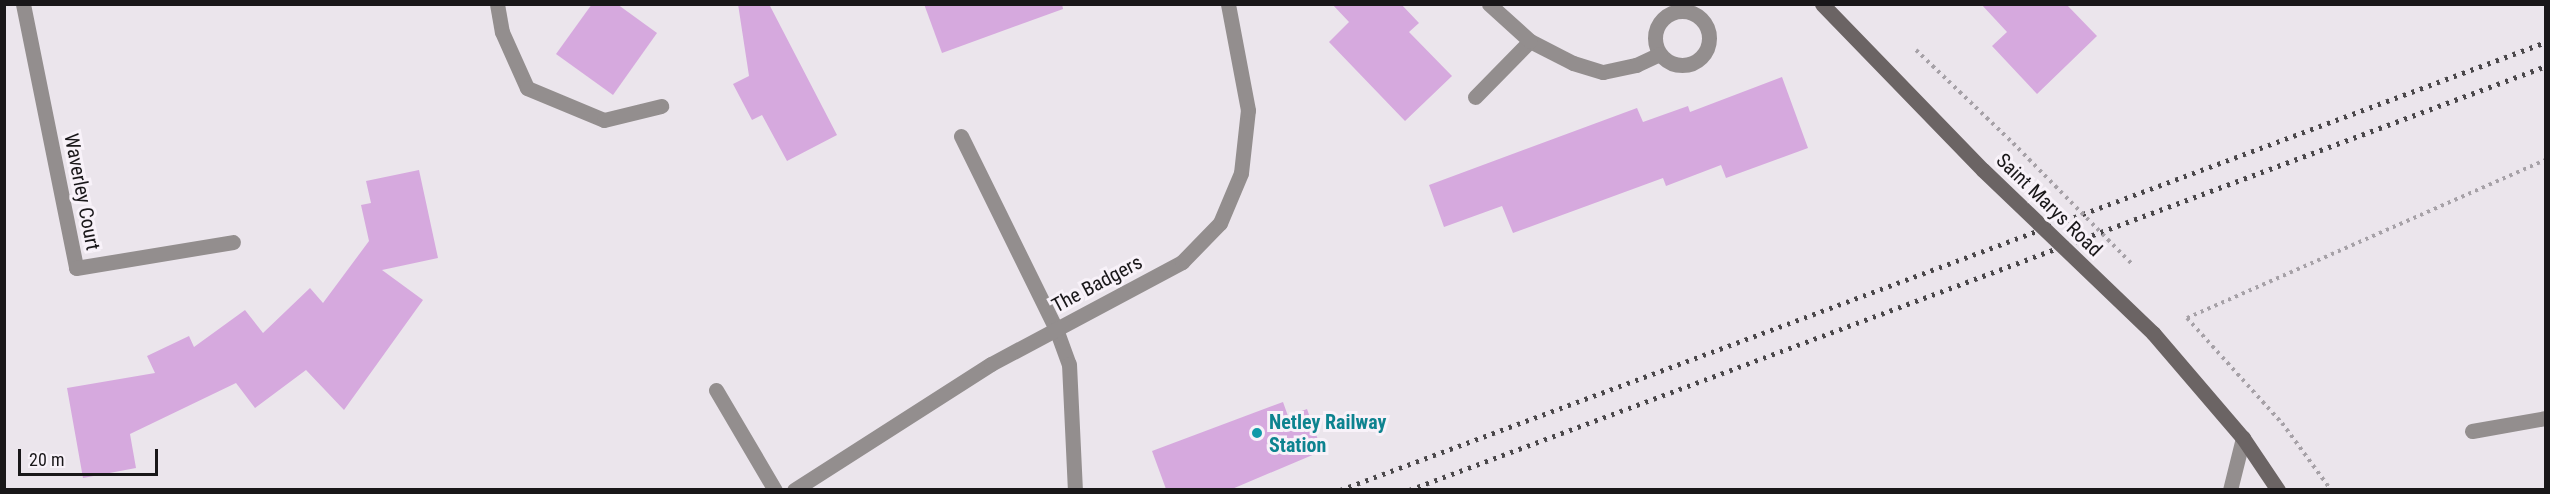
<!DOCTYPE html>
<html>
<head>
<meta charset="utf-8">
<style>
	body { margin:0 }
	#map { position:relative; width:2550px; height:494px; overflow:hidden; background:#ebe5ec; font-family:"Roboto Condensed",sans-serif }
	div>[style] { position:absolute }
	.building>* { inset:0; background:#d6a9de }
	.path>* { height:4px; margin-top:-2px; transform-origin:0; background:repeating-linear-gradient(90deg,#a6a1a7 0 3px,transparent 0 7.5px) }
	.lane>* { height:15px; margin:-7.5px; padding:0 7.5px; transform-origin:7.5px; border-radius:7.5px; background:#938e8e }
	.lane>.ring { margin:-7.5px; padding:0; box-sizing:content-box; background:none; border:15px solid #938e8e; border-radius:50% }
	.street>* { height:15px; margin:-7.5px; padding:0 7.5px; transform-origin:7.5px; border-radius:7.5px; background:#938e8e }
	.secondary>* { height:15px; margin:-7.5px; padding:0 7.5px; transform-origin:7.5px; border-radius:7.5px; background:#6b6464 }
	.rail>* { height:4.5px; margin-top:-2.25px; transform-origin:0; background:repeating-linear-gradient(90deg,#4a474a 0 3px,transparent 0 9px) }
	.path-bridge>* { height:4px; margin-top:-2px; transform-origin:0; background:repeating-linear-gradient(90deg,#a6a1a7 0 3px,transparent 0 7.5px) }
	.secondary-bridge>* { height:15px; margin:-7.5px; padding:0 7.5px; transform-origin:7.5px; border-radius:7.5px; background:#6b6464 }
	.dots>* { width:16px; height:16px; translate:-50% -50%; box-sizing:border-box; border:3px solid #f8f2f9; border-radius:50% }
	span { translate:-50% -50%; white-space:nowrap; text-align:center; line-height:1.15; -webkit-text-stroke:6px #f8f2f9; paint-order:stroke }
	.street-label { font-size:20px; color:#191719 }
	.culture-label { font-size:20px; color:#0d838f; font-weight:700 }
	.left { translate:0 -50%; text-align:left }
	.frame { position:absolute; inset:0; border:6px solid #191719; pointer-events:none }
	.scale { position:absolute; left:18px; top:449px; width:140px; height:27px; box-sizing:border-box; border:3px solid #191719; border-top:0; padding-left:8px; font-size:18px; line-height:21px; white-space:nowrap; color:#191719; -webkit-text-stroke:4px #f8f2f9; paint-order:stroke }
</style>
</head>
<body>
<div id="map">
	<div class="building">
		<i style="clip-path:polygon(592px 4px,617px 4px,657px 33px,613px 95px,556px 54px)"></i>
		<i style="clip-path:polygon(738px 4px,769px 4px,837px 135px,787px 161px,762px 115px,752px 120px,733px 84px,749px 76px)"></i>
		<i style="clip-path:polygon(924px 4px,1062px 4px,1063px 9px,942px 53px)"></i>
		<i style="clip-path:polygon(1332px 4px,1401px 4px,1419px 23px,1409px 32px,1452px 76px,1405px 121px,1329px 42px,1349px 22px)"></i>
		<i style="clip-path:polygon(1981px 4px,2066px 4px,2097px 36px,2037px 94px,1992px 46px,2007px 32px)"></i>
		<i style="clip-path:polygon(1782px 77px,1808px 148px,1726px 178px,1721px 165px,1666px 186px,1663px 178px,1513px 233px,1502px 206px,1444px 227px,1429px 185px,1637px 108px,1643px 122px,1688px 106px,1690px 112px)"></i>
		<i style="clip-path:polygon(419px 170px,438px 258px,382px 270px,423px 300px,344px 410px,306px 370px,255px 408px,236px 383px,130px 434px,136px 468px,83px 478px,67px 388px,155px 373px,147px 356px,189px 336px,194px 347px,245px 310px,263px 333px,310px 288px,323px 303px,369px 241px,361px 205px,371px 203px,366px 181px)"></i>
		<i style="clip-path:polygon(1283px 402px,1288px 416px,1307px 409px,1322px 451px,1232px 489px,1166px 489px,1152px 451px)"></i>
	</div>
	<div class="path">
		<i style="left:1916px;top:50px;width:134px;rotate:43.8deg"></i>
		<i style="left:2187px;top:318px;width:392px;rotate:-23.8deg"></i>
		<i style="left:2187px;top:318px;width:142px;rotate:47.9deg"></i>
		<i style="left:2282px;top:423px;width:83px;rotate:53.8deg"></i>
	</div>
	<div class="lane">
		<i class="ring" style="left:1655px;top:11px;width:39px;height:39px"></i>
		<i style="left:1475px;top:97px;width:78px;rotate:-45.5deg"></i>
		<i style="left:1530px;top:41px;width:48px;rotate:27.1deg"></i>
		<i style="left:1573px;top:63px;width:31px;rotate:17deg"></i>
		<i style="left:1603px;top:72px;width:34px;rotate:-12deg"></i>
		<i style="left:1636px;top:65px;width:26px;rotate:-25deg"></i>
		<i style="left:961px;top:136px;width:215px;rotate:63.8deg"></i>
		<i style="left:1056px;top:329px;width:37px;rotate:70deg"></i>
		<i style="left:1069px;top:364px;width:126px;rotate:87.3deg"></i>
		<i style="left:716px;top:390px;width:116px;rotate:59.5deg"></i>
	</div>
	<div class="street">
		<i style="left:23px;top:4px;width:269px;rotate:78.6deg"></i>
		<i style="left:76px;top:268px;width:159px;rotate:-9.4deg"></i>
		<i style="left:497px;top:4px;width:28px;rotate:80deg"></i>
		<i style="left:502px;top:32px;width:61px;rotate:65.9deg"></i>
		<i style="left:527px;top:88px;width:83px;rotate:22.6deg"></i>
		<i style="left:604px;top:120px;width:59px;rotate:-13.8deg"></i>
		<i style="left:1489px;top:4px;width:55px;rotate:42.1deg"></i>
		<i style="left:2472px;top:431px;width:75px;rotate:-10deg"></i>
		<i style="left:794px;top:490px;width:234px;rotate:-32.6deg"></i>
		<i style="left:991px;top:364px;width:217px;rotate:-28.1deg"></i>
		<i style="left:1182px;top:262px;width:54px;rotate:-45.7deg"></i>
		<i style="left:1220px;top:223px;width:54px;rotate:-67.2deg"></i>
		<i style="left:1241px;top:173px;width:63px;rotate:-83.7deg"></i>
		<i style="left:1248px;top:110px;width:108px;rotate:-100.7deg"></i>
		<i style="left:2230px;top:490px;width:54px;rotate:-76deg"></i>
	</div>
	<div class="secondary">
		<i style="left:1822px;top:4px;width:231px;rotate:45.9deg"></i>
		<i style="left:2153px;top:333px;width:138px;rotate:49.4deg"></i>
		<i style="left:2243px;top:438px;width:63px;rotate:56.1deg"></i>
	</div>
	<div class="rail">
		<i style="left:1340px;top:490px;width:1287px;rotate:-20.38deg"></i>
		<i style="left:1409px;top:490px;width:1213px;rotate:-20.45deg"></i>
	</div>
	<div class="path-bridge">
		<i style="left:2013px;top:143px;width:171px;rotate:45.5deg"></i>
	</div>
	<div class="secondary-bridge">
		<i style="left:1983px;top:170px;width:236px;rotate:43.8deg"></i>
	</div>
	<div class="dots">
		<i style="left:1257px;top:433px;background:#0f9aa8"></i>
	</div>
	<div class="street-label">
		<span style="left:82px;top:192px;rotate:79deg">Waverley Court</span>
		<span style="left:2049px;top:205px;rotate:44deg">Saint Marys Road</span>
		<span style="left:1097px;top:284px;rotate:-28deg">The Badgers</span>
	</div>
	<div class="culture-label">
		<span class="left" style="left:1269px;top:434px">Netley Railway<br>Station</span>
	</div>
	<div class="frame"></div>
	<div class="scale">20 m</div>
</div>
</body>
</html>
